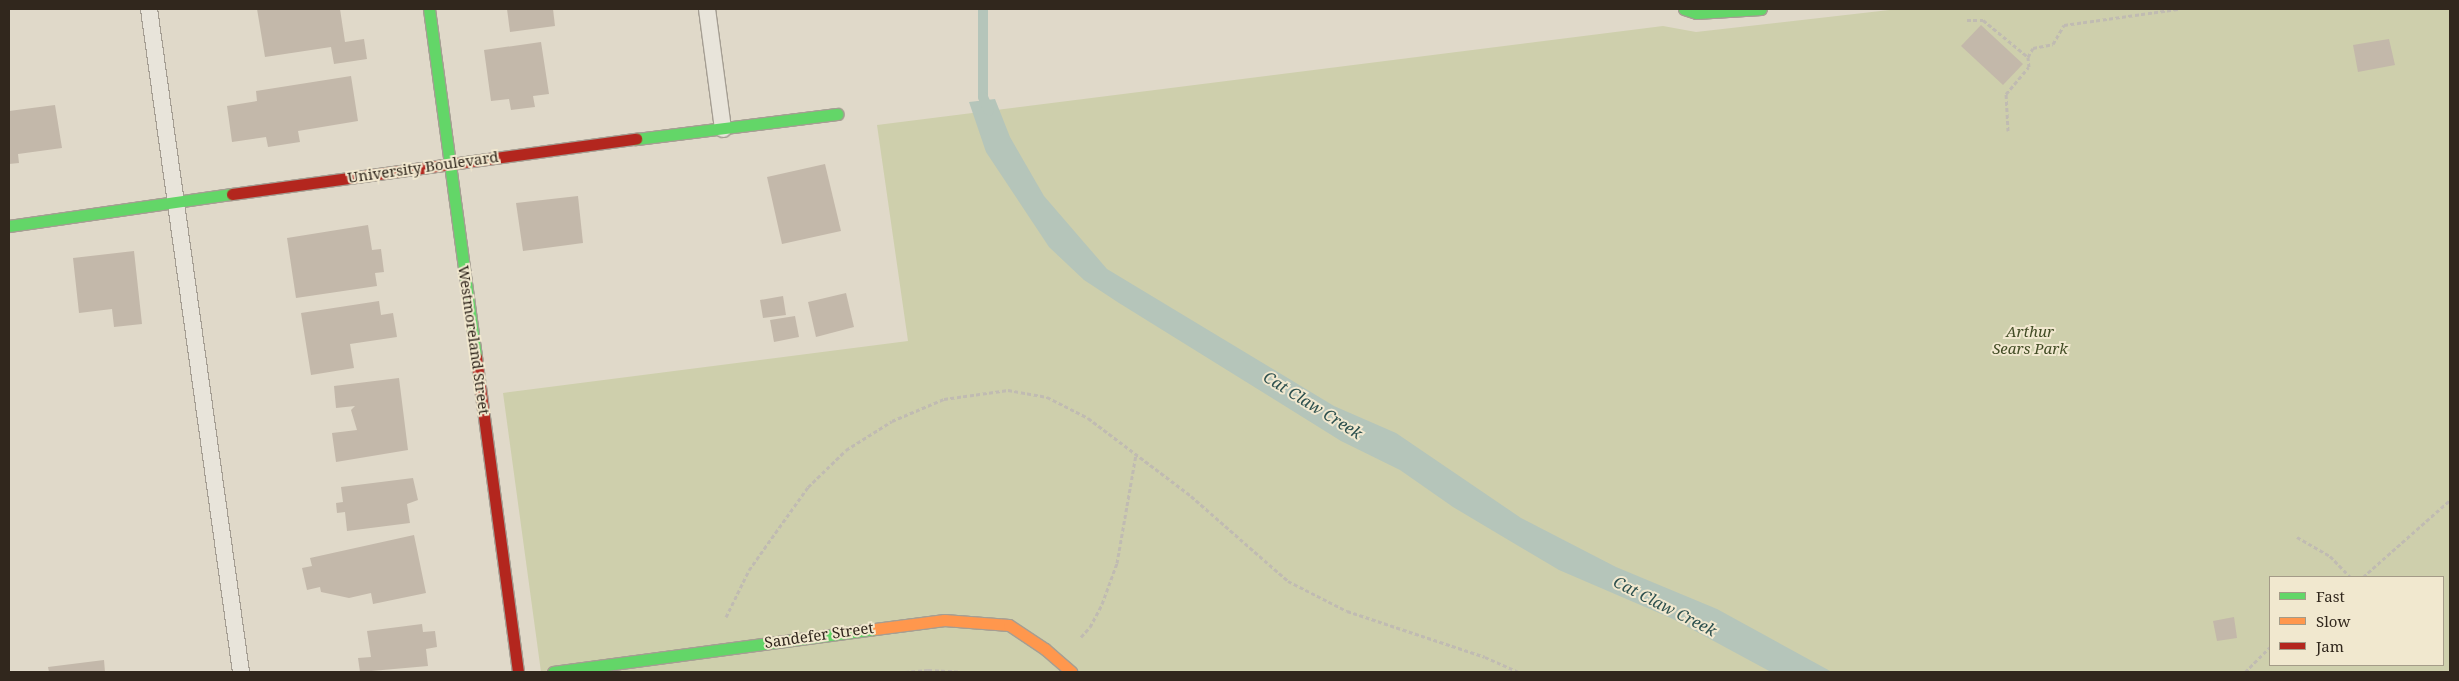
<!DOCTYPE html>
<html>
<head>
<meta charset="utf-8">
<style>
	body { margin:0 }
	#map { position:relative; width:2459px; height:681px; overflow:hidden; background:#e0d9c9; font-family:"Noto Serif",serif }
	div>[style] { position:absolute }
	.green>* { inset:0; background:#cecfac }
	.water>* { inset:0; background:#b5c5ba }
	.stream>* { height:10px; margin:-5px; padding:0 5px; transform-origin:5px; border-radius:5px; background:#b5c5ba }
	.building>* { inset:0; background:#c3b8aa }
	.path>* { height:3px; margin-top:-1.5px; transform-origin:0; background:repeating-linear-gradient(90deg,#c0bbb2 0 4px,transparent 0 6.5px) }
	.roads { filter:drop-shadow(1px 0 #a59e93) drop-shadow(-1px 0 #a59e93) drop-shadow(0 1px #a59e93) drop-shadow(0 -1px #a59e93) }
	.lane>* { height:16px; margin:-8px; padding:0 8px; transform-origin:8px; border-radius:8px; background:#e8e4da }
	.fast>* { height:11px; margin:-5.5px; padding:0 5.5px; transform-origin:5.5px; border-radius:5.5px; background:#63d668 }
	.slow>* { height:11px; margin:-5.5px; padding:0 5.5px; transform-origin:5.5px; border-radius:5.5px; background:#ff974d }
	.jam>* { height:11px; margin:-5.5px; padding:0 5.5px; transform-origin:5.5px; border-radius:5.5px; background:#b3261e }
	span { translate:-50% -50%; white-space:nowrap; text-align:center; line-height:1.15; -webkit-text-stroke:4px #f1e8cf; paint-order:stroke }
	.street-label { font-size:15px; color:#31271d }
	.park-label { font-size:15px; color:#424c25; font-style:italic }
	.water-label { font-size:16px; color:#2d504e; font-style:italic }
	.frame { position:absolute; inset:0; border:10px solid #31271d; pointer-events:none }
	.legend { position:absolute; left:2269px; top:576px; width:175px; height:90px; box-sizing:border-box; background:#f1e8cf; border:1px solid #a49b88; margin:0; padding:6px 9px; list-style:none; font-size:15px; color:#31271d }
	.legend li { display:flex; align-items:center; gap:10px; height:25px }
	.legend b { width:25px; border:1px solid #a49b88 }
</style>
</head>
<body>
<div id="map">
	<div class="green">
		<i style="clip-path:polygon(evenodd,1898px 9px,2450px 9px,2450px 672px,541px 672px,503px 393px,908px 341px,877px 125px,1663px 26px,1696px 32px,1898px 9px,2270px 577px,2443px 577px,2443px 665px,2270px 665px,2270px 577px)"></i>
	</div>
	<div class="water">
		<i style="clip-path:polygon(995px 99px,1010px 137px,1044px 196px,1107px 269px,1334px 406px,1396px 433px,1521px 518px,1616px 567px,1717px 609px,1832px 672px,1771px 672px,1673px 619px,1559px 570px,1453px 507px,1400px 470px,1341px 441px,1119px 303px,1084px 280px,1049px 247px,986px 152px,969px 102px)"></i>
	</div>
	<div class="stream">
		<i style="left:983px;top:9px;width:88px;rotate:90deg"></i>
		<i style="left:983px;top:97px;width:15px;rotate:67deg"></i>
	</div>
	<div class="building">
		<i style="clip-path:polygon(257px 9px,340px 9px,345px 42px,364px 39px,367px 59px,334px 64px,331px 47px,265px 57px)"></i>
		<i style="clip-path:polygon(507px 9px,553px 9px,555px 26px,510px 32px)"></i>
		<i style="clip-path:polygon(1981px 25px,2023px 64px,2003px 85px,1961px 46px)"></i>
		<i style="clip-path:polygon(2389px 39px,2395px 65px,2358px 72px,2353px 45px)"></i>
		<i style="clip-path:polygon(541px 42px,549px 94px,533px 96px,535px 107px,511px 110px,509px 99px,491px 101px,484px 50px)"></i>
		<i style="clip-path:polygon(351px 76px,358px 121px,298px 131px,300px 142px,268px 147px,266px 137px,232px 142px,227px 106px,257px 101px,256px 91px)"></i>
		<i style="clip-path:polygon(55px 105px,62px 148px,18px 154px,19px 163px,9px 164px,9px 111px)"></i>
		<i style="clip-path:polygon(825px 164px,841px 231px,782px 244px,767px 177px)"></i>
		<i style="clip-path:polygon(578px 196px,583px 243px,523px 251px,516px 203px)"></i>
		<i style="clip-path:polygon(368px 225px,372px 250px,381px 249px,384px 272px,375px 273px,377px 286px,296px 298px,287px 238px)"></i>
		<i style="clip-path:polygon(134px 251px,142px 324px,114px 327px,112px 309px,79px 313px,73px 258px)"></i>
		<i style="clip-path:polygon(846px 293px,854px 327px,816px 337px,808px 302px)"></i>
		<i style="clip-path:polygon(783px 296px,786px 315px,763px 318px,760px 300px)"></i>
		<i style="clip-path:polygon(379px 301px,381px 315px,393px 313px,397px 337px,350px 344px,354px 368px,311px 375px,301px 313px)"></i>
		<i style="clip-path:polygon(795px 316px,799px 337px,774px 342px,770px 320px)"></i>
		<i style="clip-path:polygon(399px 378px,408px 450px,336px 462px,332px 433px,357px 430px,351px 410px,355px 406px,336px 408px,334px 386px)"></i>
		<i style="clip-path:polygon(413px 478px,418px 500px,407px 504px,410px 523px,347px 531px,345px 512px,337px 513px,336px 503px,343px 502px,341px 487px)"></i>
		<i style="clip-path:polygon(414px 535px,426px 593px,373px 604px,371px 593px,349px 598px,321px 592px,320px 587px,307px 590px,302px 568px,312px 566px,310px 558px)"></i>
		<i style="clip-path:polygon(2234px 617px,2237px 638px,2217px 641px,2213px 621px)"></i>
		<i style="clip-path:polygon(422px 624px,423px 632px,435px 631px,437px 647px,426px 649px,428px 666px,360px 672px,358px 658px,371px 657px,367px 631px)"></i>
		<i style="clip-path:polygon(104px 660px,105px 672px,49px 672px,48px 667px)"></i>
	</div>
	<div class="path">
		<i style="left:1967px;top:20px;width:16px"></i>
		<i style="left:1983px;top:20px;width:58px;rotate:39.4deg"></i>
		<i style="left:2028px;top:57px;width:10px;rotate:-61deg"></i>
		<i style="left:2033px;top:48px;width:20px;rotate:-11deg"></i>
		<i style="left:2053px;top:44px;width:22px;rotate:-60deg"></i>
		<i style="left:2064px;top:25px;width:115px;rotate:-8deg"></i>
		<i style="left:2008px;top:131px;width:37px;rotate:-93deg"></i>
		<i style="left:2006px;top:94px;width:35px;rotate:-50deg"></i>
		<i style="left:2029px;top:67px;width:10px;rotate:-96deg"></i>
		<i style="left:2297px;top:537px;width:38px;rotate:30deg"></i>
		<i style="left:2330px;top:556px;width:29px;rotate:46deg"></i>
		<i style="left:2363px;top:577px;width:116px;rotate:-41.5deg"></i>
		<i style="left:726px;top:617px;width:52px;rotate:-63.9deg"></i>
		<i style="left:749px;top:570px;width:102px;rotate:-54.6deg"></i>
		<i style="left:808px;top:487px;width:53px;rotate:-44.2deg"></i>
		<i style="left:846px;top:450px;width:54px;rotate:-32.2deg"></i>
		<i style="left:892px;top:421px;width:56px;rotate:-22.9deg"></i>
		<i style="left:944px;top:399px;width:65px;rotate:-8deg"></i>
		<i style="left:1008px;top:390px;width:40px;rotate:10deg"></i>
		<i style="left:1047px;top:397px;width:46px;rotate:27.1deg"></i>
		<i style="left:1088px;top:418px;width:129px;rotate:37.1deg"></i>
		<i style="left:1191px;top:496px;width:129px;rotate:41.2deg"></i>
		<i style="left:1288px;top:581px;width:66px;rotate:27deg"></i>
		<i style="left:1347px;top:611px;width:145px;rotate:18.4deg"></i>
		<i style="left:1485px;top:657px;width:36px;rotate:24deg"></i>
		<i style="left:1081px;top:637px;width:13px;rotate:-48deg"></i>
		<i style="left:1090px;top:627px;width:26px;rotate:-62deg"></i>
		<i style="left:1102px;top:604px;width:44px;rotate:-69.9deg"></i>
		<i style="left:1117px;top:563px;width:111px;rotate:-80.1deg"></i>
		<i style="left:905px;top:672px;width:23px;rotate:-5deg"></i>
		<i style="left:928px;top:670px;width:33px;rotate:3deg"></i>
		<i style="left:2245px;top:672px;width:35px;rotate:-45deg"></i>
	</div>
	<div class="roads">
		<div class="lane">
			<i style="left:149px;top:9px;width:669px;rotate:82.1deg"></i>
			<i style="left:707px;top:9px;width:121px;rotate:82.4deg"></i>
		</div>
		<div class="fast">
			<i style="left:429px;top:9px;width:351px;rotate:82.3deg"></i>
			<i style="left:1684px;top:9px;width:13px;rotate:18deg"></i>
			<i style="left:1696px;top:13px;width:65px;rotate:-3.5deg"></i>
			<i style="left:636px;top:139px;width:203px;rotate:-7.1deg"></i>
			<i style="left:9px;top:226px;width:225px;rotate:-8.2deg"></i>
			<i style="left:553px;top:672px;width:325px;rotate:-7.6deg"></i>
		</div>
		<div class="slow">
			<i style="left:875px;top:629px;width:70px;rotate:-7.4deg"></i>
			<i style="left:944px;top:620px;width:65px;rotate:4.4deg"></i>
			<i style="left:1009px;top:625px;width:43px;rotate:33.7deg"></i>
			<i style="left:1045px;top:649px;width:35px;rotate:41deg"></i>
		</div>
		<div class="jam">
			<i style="left:232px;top:194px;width:408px;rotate:-7.8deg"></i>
			<i style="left:476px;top:357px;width:318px;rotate:82.4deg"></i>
		</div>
	</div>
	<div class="street-label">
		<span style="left:423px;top:167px;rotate:-8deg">University Boulevard</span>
		<span style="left:474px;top:340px;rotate:82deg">Westmoreland Street</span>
		<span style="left:819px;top:635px;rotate:-8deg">Sandefer Street</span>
	</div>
	<div class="park-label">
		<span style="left:2030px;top:340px">Arthur<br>Sears Park</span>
	</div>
	<div class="water-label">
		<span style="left:1313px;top:405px;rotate:32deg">Cat Claw Creek</span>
		<span style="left:1665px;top:606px;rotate:27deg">Cat Claw Creek</span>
	</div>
	<div class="frame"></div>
	<ul class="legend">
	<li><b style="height:6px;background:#63d668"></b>Fast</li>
	<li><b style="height:6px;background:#ff974d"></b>Slow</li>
	<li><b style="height:6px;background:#b3261e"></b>Jam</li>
	</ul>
</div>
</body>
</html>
